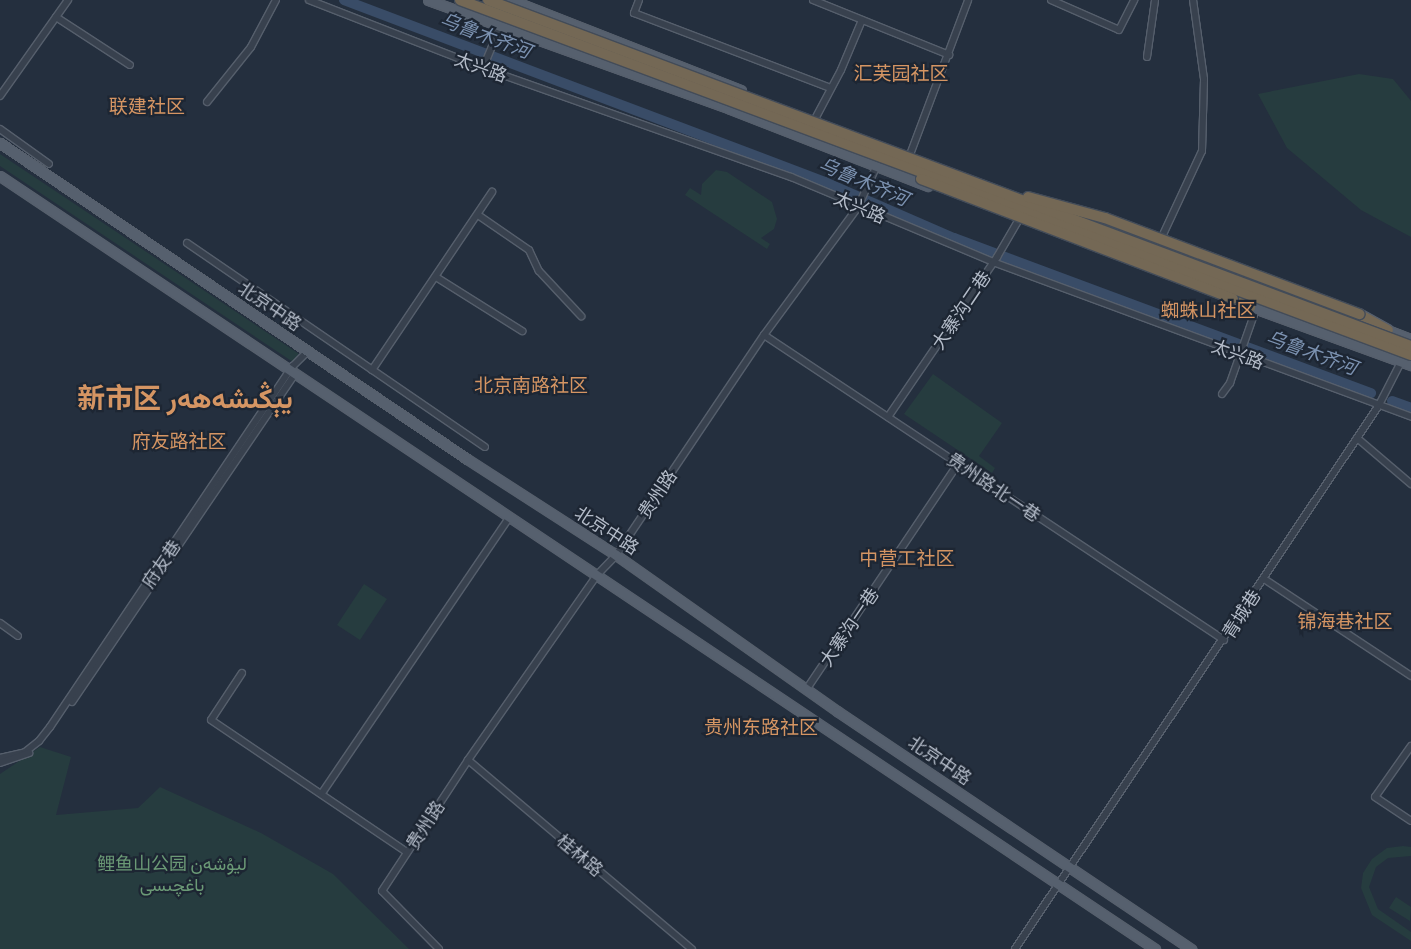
<!DOCTYPE html>
<html>
<head>
<meta charset="utf-8">
<style>
	body { margin:0 }
	#map { position:relative; width:1411px; height:949px; overflow:hidden; background:#242f3e; font-family:Barlow,Vazirmatn,"Noto Sans SC",sans-serif }
	div>[style] { position:absolute }
	.green>* { inset:0; background:#263c3f }
	.river>* { height:10px; margin:-5px; padding:0 5px; transform-origin:5px; border-radius:5px; background:#394c67 }
	.roads { filter:drop-shadow(1px 0 #565f6c) drop-shadow(-1px 0 #565f6c) drop-shadow(0 1px #565f6c) drop-shadow(0 -1px #565f6c) }
	.minor>* { height:6px; margin:-3px; padding:0 3px; transform-origin:3px; border-radius:3px; background:#38414e }
	.major>* { height:9px; margin:-4.5px; padding:0 4.5px; transform-origin:4.5px; border-radius:4.5px; background:#56606e }
	.highway>* { height:10px; margin:-5px; padding:0 5px; transform-origin:5px; border-radius:5px; background:#746855 }
	.bridges { filter:drop-shadow(1px 0 #434c59) drop-shadow(-1px 0 #434c59) drop-shadow(0 1px #434c59) drop-shadow(0 -1px #434c59) }
	.highway-bridge>* { height:10px; margin:-5px; padding:0 5px; transform-origin:5px; border-radius:5px; background:#746855 }
	span { translate:-50% -50%; white-space:nowrap; text-align:center; line-height:1.15; -webkit-text-stroke:4.5px #1d2633; paint-order:stroke }
	.street-label { font-size:18px; color:#b4bcc9 }
	.park-label { font-size:18px; color:#6b9a76 }
	.water-label { font-size:19px; color:#7c92b1; font-style:italic }
	.neighbourhood-label { font-size:19px; color:#d59563 }
	.town-label { font-size:28px; color:#d59563; font-weight:700 }
</style>
</head>
<body>
<div id="map">
	<div class="green">
		<i style="clip-path:polygon(1359px 74px,1393px 79px,1411px 101px,1411px 237px,1361px 210px,1287px 148px,1258px 94px)"></i>
		<i style="clip-path:polygon(0 154px,299px 354px,293px 362px,0 166px)"></i>
		<i style="clip-path:polygon(716px 170px,727px 172px,772px 202px,777px 219px,774px 229px,761px 238px,770px 244px,767px 249px,685px 195px,690px 188px,701px 195px,702px 184px)"></i>
		<i style="clip-path:polygon(933px 374px,1002px 423px,979px 456px,995px 468px,992px 473px,904px 414px)"></i>
		<i style="clip-path:polygon(364px 584px,387px 599px,360px 640px,337px 625px)"></i>
		<i style="clip-path:polygon(40px 747px,71px 757px,56px 815px,138px 808px,160px 787px,261px 833px,333px 874px,409px 949px,0 949px,0 774px)"></i>
		<i style="clip-path:polygon(1403px 846px,1411px 847px,1411px 856px,1388px 858px,1376px 867px,1369px 887px,1378px 909px,1411px 932px,1411px 941px,1372px 915px,1361px 888px,1363px 873px,1372px 859px,1387px 848px)"></i>
		<i style="clip-path:polygon(1396px 897px,1411px 907px,1410px 921px,1389px 908px)"></i>
	</div>
	<div class="river">
		<i style="left:344px;top:0;width:514px;rotate:20.73deg"></i>
		<i style="left:825px;top:182px;width:141px;rotate:23.5deg"></i>
		<i style="left:954px;top:238px;width:445px;rotate:20.4deg"></i>
		<i style="left:1392px;top:401px;width:20px;rotate:20deg"></i>
	</div>
	<div class="roads">
		<div class="minor">
			<i style="left:309px;top:0;width:187px;rotate:21.3deg"></i>
			<i style="left:483px;top:68px;width:327px;rotate:19.5deg"></i>
			<i style="left:791px;top:177px;width:219px;rotate:22.8deg"></i>
			<i style="left:993px;top:262px;width:446px;rotate:20.3deg"></i>
			<i style="left:639px;top:0;width:14px;rotate:111deg"></i>
			<i style="left:634px;top:13px;width:210px;rotate:20.9deg"></i>
			<i style="left:813px;top:0;width:147px;rotate:22deg"></i>
			<i style="left:1051px;top:0;width:74px;rotate:23.8deg"></i>
			<i style="left:1119px;top:30px;width:34px;rotate:-63deg"></i>
			<i style="left:56px;top:17px;width:88px;rotate:33deg"></i>
			<i style="left:1147px;top:57px;width:58px;rotate:-82deg"></i>
			<i style="left:483px;top:68px;width:44px;rotate:-67.5deg"></i>
			<i style="left:0;top:96px;width:118px;rotate:-54.7deg"></i>
			<i style="left:207px;top:102px;width:70px;rotate:-51.3deg"></i>
			<i style="left:251px;top:47px;width:53px;rotate:-62deg"></i>
			<i style="left:815px;top:119px;width:55px;rotate:-62deg"></i>
			<i style="left:841px;top:70px;width:54px;rotate:-67.2deg"></i>
			<i style="left:0;top:129px;width:60px;rotate:35.5deg"></i>
			<i style="left:908px;top:160px;width:171px;rotate:-69.4deg"></i>
			<i style="left:478px;top:215px;width:62px;rotate:34.5deg"></i>
			<i style="left:529px;top:250px;width:23px;rotate:65deg"></i>
			<i style="left:539px;top:271px;width:62px;rotate:47deg"></i>
			<i style="left:1160px;top:241px;width:99px;rotate:-65deg"></i>
			<i style="left:1202px;top:151px;width:72px;rotate:-88.4deg"></i>
			<i style="left:1204px;top:79px;width:80px;rotate:-97.9deg"></i>
			<i style="left:187px;top:243px;width:361px;rotate:34.4deg"></i>
			<i style="left:436px;top:277px;width:102px;rotate:32.1deg"></i>
			<i style="left:764px;top:335px;width:552px;rotate:33.55deg"></i>
			<i style="left:372px;top:370px;width:215px;rotate:-56deg"></i>
			<i style="left:1222px;top:394px;width:14px;rotate:-54deg"></i>
			<i style="left:1230px;top:383px;width:78px;rotate:-70.6deg"></i>
			<i style="left:888px;top:417px;width:194px;rotate:-55.7deg"></i>
			<i style="left:997px;top:257px;width:48px;rotate:-59.7deg"></i>
			<i style="left:1357px;top:438px;width:71px;rotate:40.4deg"></i>
			<i style="left:1264px;top:579px;width:176px;rotate:33.4deg"></i>
			<i style="left:0;top:623px;width:22px;rotate:36deg"></i>
			<i style="left:242px;top:673px;width:56px;rotate:123.4deg"></i>
			<i style="left:211px;top:720px;width:236px;rotate:34deg"></i>
			<i style="left:806px;top:690px;width:272px;rotate:-56.1deg"></i>
			<i style="left:72px;top:702px;width:395px;rotate:-55.8deg"></i>
			<i style="left:1411px;top:746px;width:62px;rotate:125.2deg"></i>
			<i style="left:1375px;top:797px;width:43px;rotate:33.7deg"></i>
			<i style="left:0;top:758px;width:26px;rotate:-13deg"></i>
			<i style="left:25px;top:752px;width:18px;rotate:-38deg"></i>
			<i style="left:39px;top:741px;width:18px;rotate:-52deg"></i>
			<i style="left:50px;top:727px;width:435px;rotate:-56.1deg"></i>
			<i style="left:293px;top:366px;width:21px;rotate:-45deg"></i>
			<i style="left:468px;top:760px;width:293px;rotate:40.2deg"></i>
			<i style="left:0;top:763px;width:31px;rotate:-19deg"></i>
			<i style="left:322px;top:793px;width:333px;rotate:-55.8deg"></i>
			<i style="left:439px;top:949px;width:81px;rotate:-134.5deg"></i>
			<i style="left:382px;top:891px;width:157px;rotate:-56.7deg"></i>
			<i style="left:468px;top:760px;width:226px;rotate:-55.1deg"></i>
			<i style="left:597px;top:575px;width:28px;rotate:-46deg"></i>
			<i style="left:616px;top:555px;width:265px;rotate:-56.1deg"></i>
			<i style="left:764px;top:335px;width:159px;rotate:-53.7deg"></i>
			<i style="left:858px;top:207px;width:58px;rotate:-65.6deg"></i>
			<i style="left:1015px;top:949px;width:655px;rotate:-56.21deg"></i>
			<i style="left:1379px;top:405px;width:53px;rotate:-62.9deg"></i>
		</div>
		<div class="major">
			<i style="left:428px;top:0;width:321px;rotate:19.8deg"></i>
			<i style="left:730px;top:109px;width:212px;rotate:21.3deg"></i>
			<i style="left:511px;top:0;width:247px;rotate:21.4deg"></i>
			<i style="left:0;top:143px;width:564px;rotate:34.08deg"></i>
			<i style="left:467px;top:459px;width:177px;rotate:32.8deg"></i>
			<i style="left:616px;top:555px;width:271px;rotate:35.2deg"></i>
			<i style="left:837px;top:711px;width:427px;rotate:33.9deg"></i>
			<i style="left:0;top:176px;width:1390px;rotate:33.79deg"></i>
			<i style="left:1077px;top:215px;width:311px;rotate:20.3deg"></i>
			<i style="left:1243px;top:304px;width:179px;rotate:20deg"></i>
			<i style="left:1382px;top:328px;width:31px;rotate:21deg"></i>
		</div>
		<div class="highway">
			<i style="left:1233px;top:299px;width:19px;rotate:25deg"></i>
			<i style="left:1359px;top:314px;width:33px;rotate:29deg"></i>
		</div>
	</div>
	<div class="bridges">
		<div class="highway-bridge">
			<i style="left:460px;top:0;width:1015px;rotate:20.47deg"></i>
			<i style="left:488px;top:0;width:986px;rotate:20.55deg"></i>
			<i style="left:921px;top:179px;width:334px;rotate:21deg"></i>
			<i style="left:1028px;top:197px;width:80px;rotate:15.3deg"></i>
			<i style="left:1105px;top:218px;width:272px;rotate:20.7deg"></i>
		</div>
	</div>
	<div class="street-label">
		<span style="left:481px;top:67px;rotate:20deg">太兴路</span>
		<span style="left:860px;top:207px;rotate:23deg">太兴路</span>
		<span style="left:270px;top:306px;rotate:34deg">北京中路</span>
		<span style="left:961px;top:310px;rotate:-56deg">大寨沟二巷</span>
		<span style="left:1238px;top:354px;rotate:20deg">太兴路</span>
		<span style="left:994px;top:487px;rotate:34deg">贵州路北一巷</span>
		<span style="left:657px;top:494px;rotate:-56deg">贵州路</span>
		<span style="left:607px;top:530px;rotate:33deg">北京中路</span>
		<span style="left:161px;top:564px;rotate:-56deg">府友巷</span>
		<span style="left:1241px;top:614px;rotate:-57deg">青城巷</span>
		<span style="left:849px;top:627px;rotate:-56deg">大寨沟一巷</span>
		<span style="left:940px;top:760px;rotate:34deg">北京中路</span>
		<span style="left:425px;top:825px;rotate:-57deg">贵州路</span>
		<span style="left:580px;top:855px;rotate:40deg">桂林路</span>
	</div>
	<div class="park-label">
		<span style="left:172px;top:874px">鲤鱼山公园 ليۇشەن<br>باغچىسى</span>
	</div>
	<div class="water-label">
		<span style="left:486px;top:35px;rotate:21deg">乌鲁木齐河</span>
		<span style="left:864px;top:181px;rotate:23deg">乌鲁木齐河</span>
		<span style="left:1312px;top:352px;rotate:20deg">乌鲁木齐河</span>
	</div>
	<div class="neighbourhood-label">
		<span style="left:901px;top:73px">汇芙园社区</span>
		<span style="left:147px;top:106px">联建社区</span>
		<span style="left:1208px;top:310px">蜘蛛山社区</span>
		<span style="left:531px;top:385px">北京南路社区</span>
		<span style="left:179px;top:441px">府友路社区</span>
		<span style="left:907px;top:558px">中营工社区</span>
		<span style="left:1345px;top:621px">锦海巷社区</span>
		<span style="left:761px;top:727px">贵州东路社区</span>
	</div>
	<div class="town-label">
		<span style="left:185px;top:397px">新市区 يېڭىشەھەر</span>
	</div>
</div>
</body>
</html>
